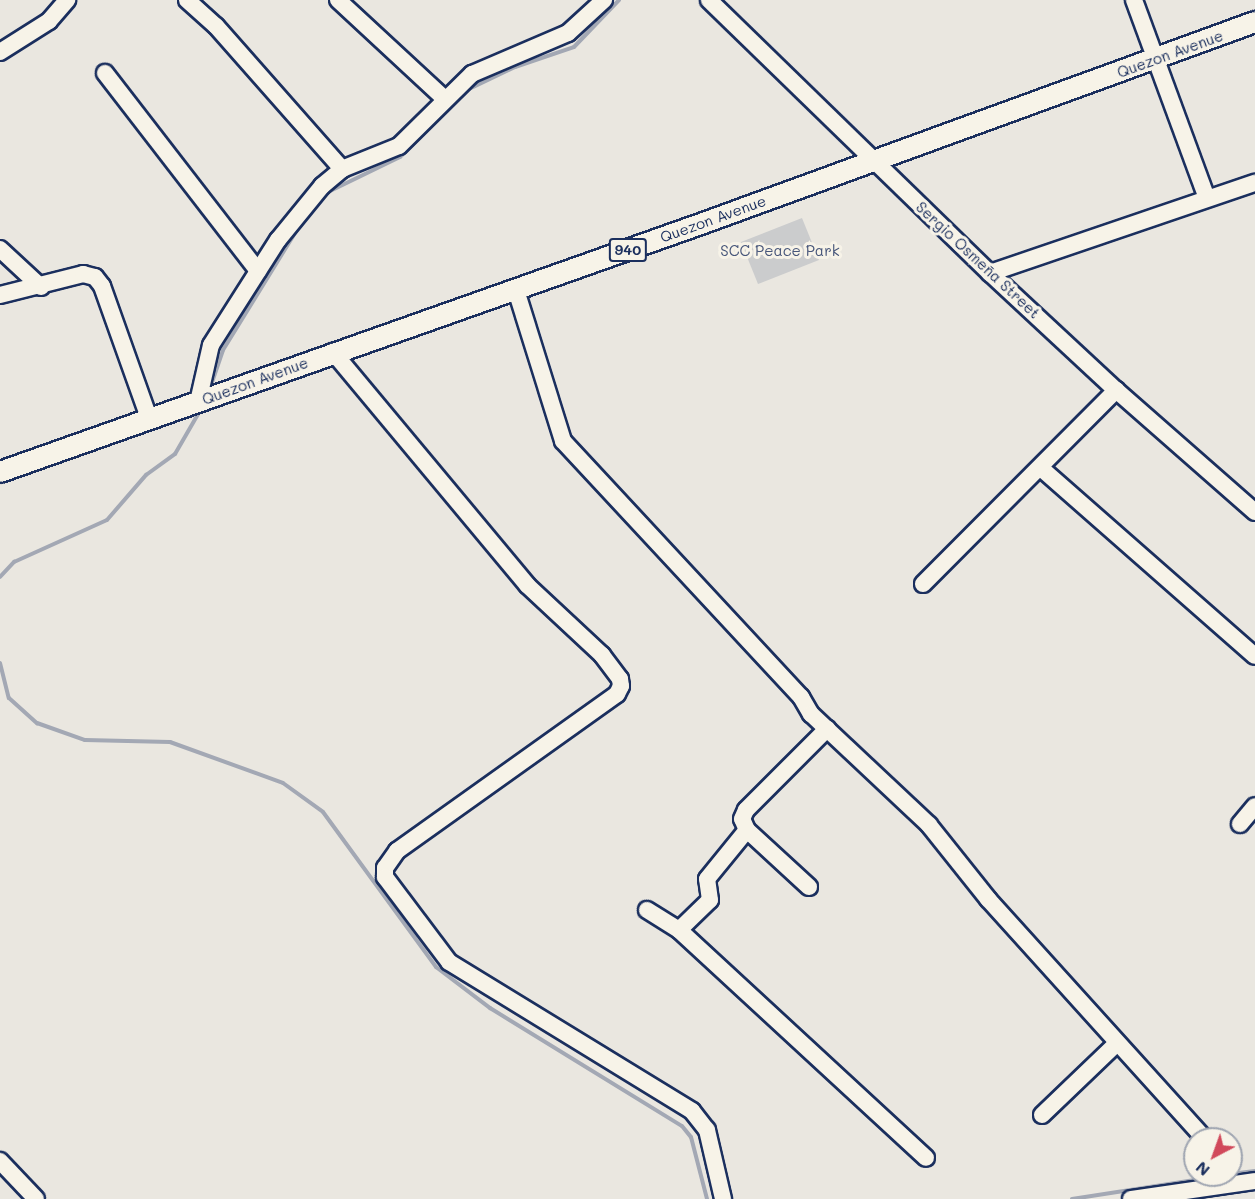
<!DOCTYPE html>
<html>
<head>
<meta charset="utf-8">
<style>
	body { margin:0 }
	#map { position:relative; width:1255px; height:1199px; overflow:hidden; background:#eae7e0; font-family:Mali,sans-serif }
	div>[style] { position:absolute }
	.green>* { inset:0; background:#cbcccd }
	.stream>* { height:4px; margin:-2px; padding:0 2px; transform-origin:2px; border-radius:2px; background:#a3a8b4 }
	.roads { filter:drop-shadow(2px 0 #1b2f5e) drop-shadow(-2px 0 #1b2f5e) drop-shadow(0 2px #1b2f5e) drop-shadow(0 -2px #1b2f5e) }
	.minor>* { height:16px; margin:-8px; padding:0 8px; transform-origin:8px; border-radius:8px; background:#f7f3e8 }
	.major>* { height:20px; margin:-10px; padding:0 10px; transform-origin:10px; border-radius:10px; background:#f7f3e8 }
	span { translate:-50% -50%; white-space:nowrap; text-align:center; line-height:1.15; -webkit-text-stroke:6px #f7f3e8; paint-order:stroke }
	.shield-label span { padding:2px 4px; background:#f7f3e8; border:2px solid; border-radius:4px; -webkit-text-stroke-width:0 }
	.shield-label { font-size:14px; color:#1b2f5e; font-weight:700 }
	.street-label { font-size:15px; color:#1b2f5e }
	.park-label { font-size:15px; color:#47567a }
	.north { position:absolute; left:1183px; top:1127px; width:60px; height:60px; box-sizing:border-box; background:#f7f3e8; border:2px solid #9fa5b1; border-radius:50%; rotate:221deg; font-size:16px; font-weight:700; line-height:24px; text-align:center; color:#1b2f5e }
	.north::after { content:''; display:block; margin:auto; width:21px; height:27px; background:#d1495b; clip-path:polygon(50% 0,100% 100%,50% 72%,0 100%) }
</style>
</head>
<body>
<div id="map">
	<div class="green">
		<i style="clip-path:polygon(802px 218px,819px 260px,758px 284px,741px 242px)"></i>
	</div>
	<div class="stream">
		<i style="left:328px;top:192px;width:80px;rotate:-25.9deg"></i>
		<i style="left:400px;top:157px;width:97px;rotate:-44.6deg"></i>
		<i style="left:469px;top:89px;width:51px;rotate:-25.6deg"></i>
		<i style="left:515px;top:67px;width:62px;rotate:-18.7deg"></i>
		<i style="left:574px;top:47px;width:65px;rotate:-46.2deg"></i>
		<i style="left:209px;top:391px;width:43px;rotate:-71.1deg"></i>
		<i style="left:223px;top:350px;width:143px;rotate:-58.4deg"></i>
		<i style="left:0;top:577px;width:21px;rotate:-47deg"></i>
		<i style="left:14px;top:562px;width:102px;rotate:-24.3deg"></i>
		<i style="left:107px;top:520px;width:60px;rotate:-49.1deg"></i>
		<i style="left:146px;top:475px;width:36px;rotate:-36deg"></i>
		<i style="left:175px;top:454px;width:52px;rotate:-60deg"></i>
		<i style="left:0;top:663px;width:36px;rotate:76deg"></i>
		<i style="left:9px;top:698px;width:38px;rotate:42deg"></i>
		<i style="left:37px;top:723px;width:51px;rotate:19.5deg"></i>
		<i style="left:85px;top:740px;width:85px;rotate:1.3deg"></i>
		<i style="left:170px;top:742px;width:120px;rotate:19.9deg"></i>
		<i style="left:283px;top:783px;width:49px;rotate:35.9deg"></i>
		<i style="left:323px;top:812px;width:192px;rotate:53.9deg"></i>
		<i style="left:436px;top:967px;width:68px;rotate:37.2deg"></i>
		<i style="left:490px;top:1008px;width:225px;rotate:31.6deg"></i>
		<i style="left:682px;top:1126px;width:14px;rotate:51deg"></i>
		<i style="left:691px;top:1137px;width:64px;rotate:75.5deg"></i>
		<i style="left:1231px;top:1174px;width:24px;rotate:-7deg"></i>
		<i style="left:1072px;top:1199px;width:157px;rotate:-8.8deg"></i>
	</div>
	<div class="roads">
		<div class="minor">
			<i style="left:187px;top:0;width:39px;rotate:42deg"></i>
			<i style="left:216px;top:26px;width:191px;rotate:48.6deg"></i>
			<i style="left:338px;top:0;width:144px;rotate:42.8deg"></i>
			<i style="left:709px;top:0;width:392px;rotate:44.2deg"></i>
			<i style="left:990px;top:273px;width:172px;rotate:42.9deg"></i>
			<i style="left:1116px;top:390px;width:185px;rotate:41.3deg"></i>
			<i style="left:1134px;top:0;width:211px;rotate:69.8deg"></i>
			<i style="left:0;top:52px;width:58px;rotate:-32.3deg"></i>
			<i style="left:49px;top:21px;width:28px;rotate:-49deg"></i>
			<i style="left:105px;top:73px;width:250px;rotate:52.3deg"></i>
			<i style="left:0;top:249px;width:56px;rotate:42.8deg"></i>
			<i style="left:990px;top:273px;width:280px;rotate:-18.8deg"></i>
			<i style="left:516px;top:290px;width:158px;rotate:72.7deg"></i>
			<i style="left:563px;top:441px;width:350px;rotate:47.1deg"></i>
			<i style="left:801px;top:697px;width:20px;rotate:60deg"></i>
			<i style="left:811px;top:714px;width:162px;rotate:43.2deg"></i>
			<i style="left:929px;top:825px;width:95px;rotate:51.4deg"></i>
			<i style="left:988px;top:899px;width:324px;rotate:47.9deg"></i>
			<i style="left:0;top:295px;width:86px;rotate:-14.2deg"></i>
			<i style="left:83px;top:274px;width:12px;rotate:14deg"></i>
			<i style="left:95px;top:277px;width:11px;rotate:52deg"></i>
			<i style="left:102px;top:286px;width:140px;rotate:70.4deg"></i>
			<i style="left:333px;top:352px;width:303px;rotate:50.2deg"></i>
			<i style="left:527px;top:585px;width:103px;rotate:43deg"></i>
			<i style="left:602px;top:655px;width:30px;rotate:53deg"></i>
			<i style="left:620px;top:679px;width:7px;rotate:82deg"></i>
			<i style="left:621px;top:686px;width:9px;rotate:117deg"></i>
			<i style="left:617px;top:694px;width:270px;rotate:144.5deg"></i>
			<i style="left:397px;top:851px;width:21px;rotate:125deg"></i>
			<i style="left:385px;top:868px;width:9px;rotate:90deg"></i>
			<i style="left:385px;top:877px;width:106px;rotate:53deg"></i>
			<i style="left:449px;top:962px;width:285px;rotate:31.5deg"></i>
			<i style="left:692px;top:1111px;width:24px;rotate:52deg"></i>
			<i style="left:707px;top:1130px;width:71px;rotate:76.9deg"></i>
			<i style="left:198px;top:402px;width:58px;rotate:-77.2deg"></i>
			<i style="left:211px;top:345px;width:125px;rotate:-57.5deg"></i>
			<i style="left:278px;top:240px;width:70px;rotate:-50.8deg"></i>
			<i style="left:322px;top:186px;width:26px;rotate:-40deg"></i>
			<i style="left:342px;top:169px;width:61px;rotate:-22deg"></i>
			<i style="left:399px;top:146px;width:103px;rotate:-44.6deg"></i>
			<i style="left:472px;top:74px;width:104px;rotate:-23.1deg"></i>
			<i style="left:568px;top:33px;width:49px;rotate:-42.5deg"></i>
			<i style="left:1042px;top:469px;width:283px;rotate:41.3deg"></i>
			<i style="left:923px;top:584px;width:274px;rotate:-45.1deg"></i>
			<i style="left:1240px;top:824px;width:23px;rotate:-50deg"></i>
			<i style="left:809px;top:887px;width:84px;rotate:-137.4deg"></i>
			<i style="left:747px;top:830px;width:12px;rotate:-114deg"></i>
			<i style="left:742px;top:819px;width:10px;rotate:-66deg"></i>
			<i style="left:746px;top:810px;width:115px;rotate:-45deg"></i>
			<i style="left:647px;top:910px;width:38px;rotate:32deg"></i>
			<i style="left:679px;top:930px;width:336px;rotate:42.7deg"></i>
			<i style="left:679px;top:930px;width:43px;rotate:-44.1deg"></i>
			<i style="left:710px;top:900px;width:21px;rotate:-98deg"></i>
			<i style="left:707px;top:879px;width:63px;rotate:-50.8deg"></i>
			<i style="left:1042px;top:1115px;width:103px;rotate:-43.8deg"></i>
			<i style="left:0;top:1161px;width:52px;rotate:46.5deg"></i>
			<i style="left:1131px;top:1199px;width:125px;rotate:-8.3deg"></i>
		</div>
		<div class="major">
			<i style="left:0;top:472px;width:752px;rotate:-19.49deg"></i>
			<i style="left:709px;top:221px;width:581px;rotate:-20.03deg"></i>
		</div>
	</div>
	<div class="shield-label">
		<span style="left:628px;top:250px">940</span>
	</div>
	<div class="street-label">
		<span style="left:1170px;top:54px;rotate:-20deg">Quezon Avenue</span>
		<span style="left:713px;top:219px;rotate:-20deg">Quezon Avenue</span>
		<span style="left:978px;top:260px;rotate:43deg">Sergio Osmeña Street</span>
		<span style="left:255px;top:381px;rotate:-20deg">Quezon Avenue</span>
	</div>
	<div class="park-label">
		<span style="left:780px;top:251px">SCC Peace Park</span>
	</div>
	<div class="north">N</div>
</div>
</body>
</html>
